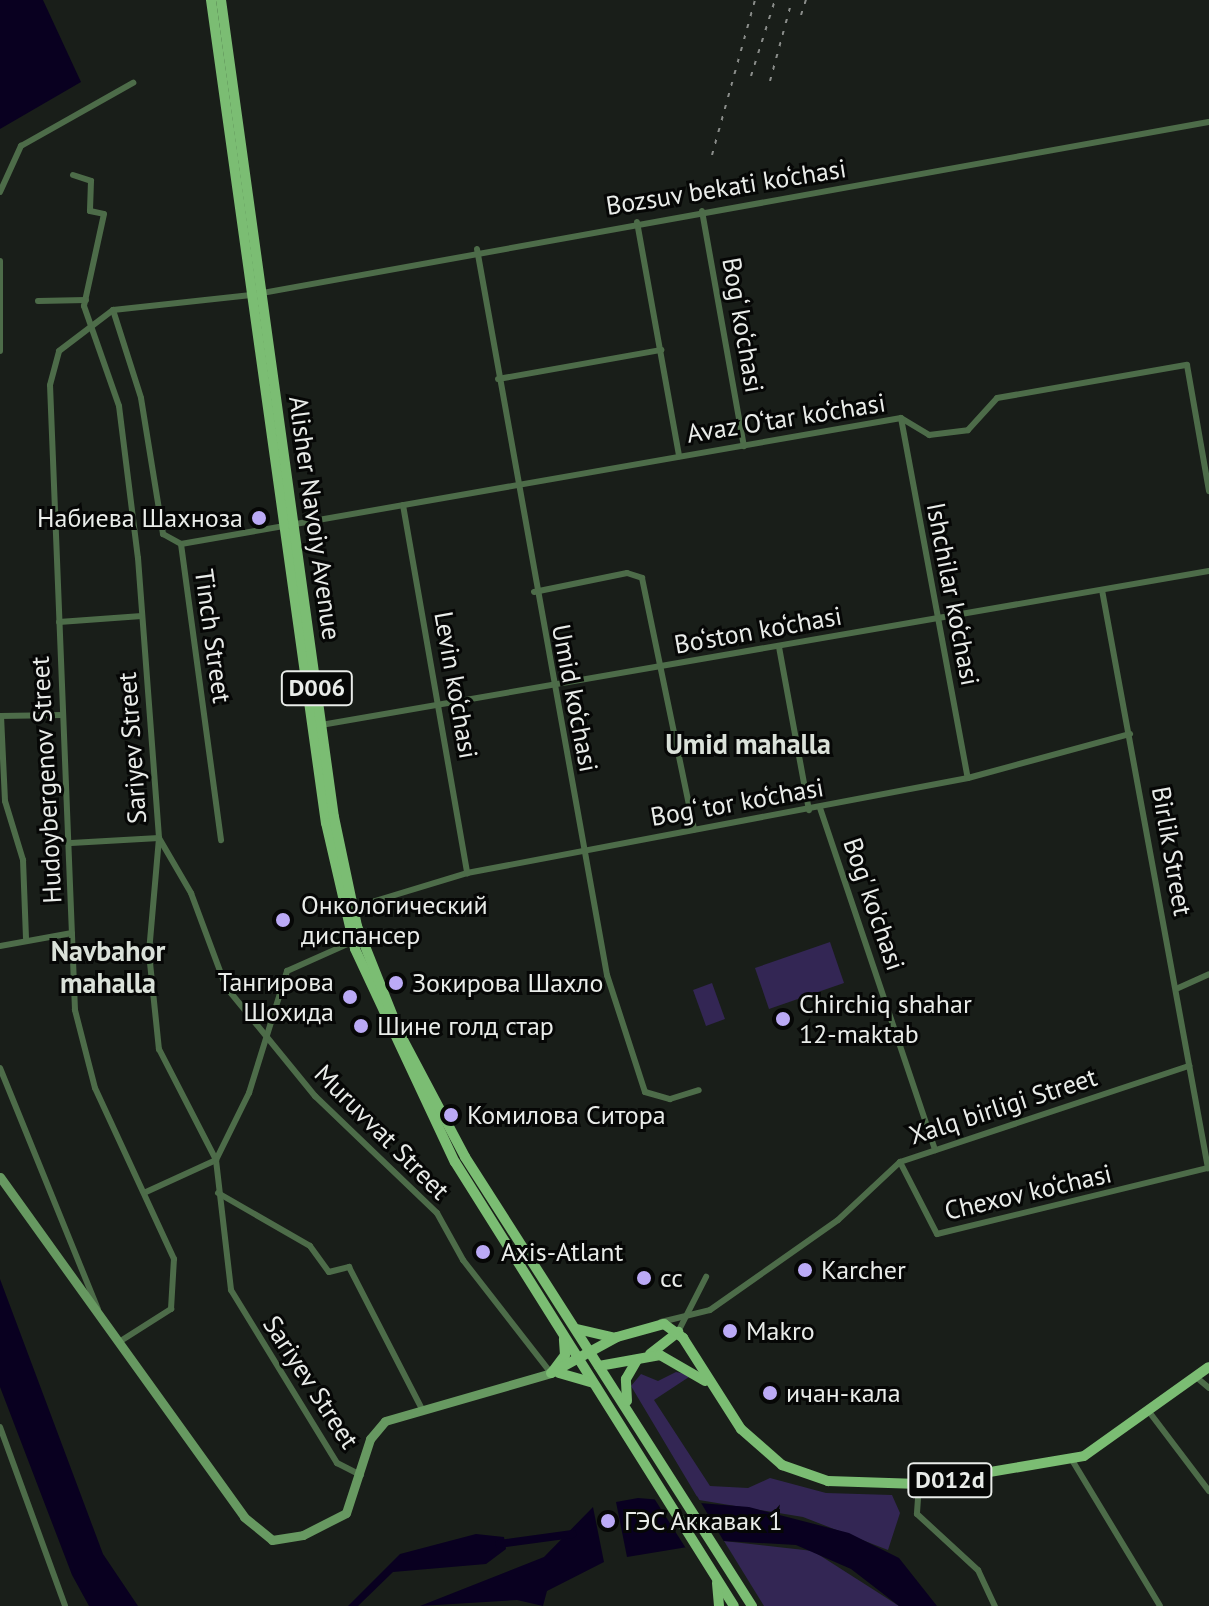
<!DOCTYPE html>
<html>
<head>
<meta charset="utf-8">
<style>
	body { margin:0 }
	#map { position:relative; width:1209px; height:1606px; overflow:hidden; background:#191e19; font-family:"PT Sans",sans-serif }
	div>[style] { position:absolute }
	.green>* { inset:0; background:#332654 }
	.water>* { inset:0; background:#090020 }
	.pier>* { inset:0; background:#191e19 }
	.canal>* { height:8px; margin:-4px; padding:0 4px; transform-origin:4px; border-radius:4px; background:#090020 }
	.minor>* { height:6px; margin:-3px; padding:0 3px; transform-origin:3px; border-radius:3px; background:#4d6c49 }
	.secondary>* { height:9px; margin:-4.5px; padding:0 4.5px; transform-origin:4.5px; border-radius:4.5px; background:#679961 }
	.primary>* { height:10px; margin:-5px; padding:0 5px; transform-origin:5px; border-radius:5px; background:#7bbd73 }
	.rail>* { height:2px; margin-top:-1px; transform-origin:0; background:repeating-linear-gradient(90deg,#8a8d8a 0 4px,transparent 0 12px) }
	.dots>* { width:22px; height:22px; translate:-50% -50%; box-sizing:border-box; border:4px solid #060706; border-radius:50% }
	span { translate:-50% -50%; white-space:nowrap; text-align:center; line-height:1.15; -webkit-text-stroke:6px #060706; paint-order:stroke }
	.shield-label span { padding:2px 6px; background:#060706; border:2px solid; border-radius:6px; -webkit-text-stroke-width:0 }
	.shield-label { font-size:24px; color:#e9ece9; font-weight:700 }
	.street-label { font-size:26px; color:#e9ece9 }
	.poi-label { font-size:26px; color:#e9ece9 }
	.right { translate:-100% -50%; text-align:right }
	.left { translate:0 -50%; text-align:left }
	.neighbourhood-label { font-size:28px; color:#dae1d9; font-weight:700 }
</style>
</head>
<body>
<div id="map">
	<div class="green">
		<i style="clip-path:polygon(830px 942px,844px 983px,769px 1009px,755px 968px)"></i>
		<i style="clip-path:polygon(712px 983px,725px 1019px,706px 1026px,693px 990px)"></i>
		<i style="clip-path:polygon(676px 1372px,692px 1375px,654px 1400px,710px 1486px,748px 1488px,770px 1478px,826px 1493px,892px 1495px,900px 1513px,888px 1550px,803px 1517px,699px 1500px,631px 1386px,641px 1374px,658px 1381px)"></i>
		<i style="clip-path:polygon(724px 1541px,813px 1551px,899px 1606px,764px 1606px)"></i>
	</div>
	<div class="water">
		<i style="clip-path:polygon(0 0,43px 0,81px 82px,0 129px)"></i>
		<i style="clip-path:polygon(0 1279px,103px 1554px,138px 1606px,89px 1606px,72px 1575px,0 1387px)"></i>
		<i style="clip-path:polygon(638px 1498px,749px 1507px,849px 1533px,899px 1558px,937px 1606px,899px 1606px,851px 1569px,796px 1545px,724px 1541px,627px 1557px,616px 1502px)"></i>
		<i style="clip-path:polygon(593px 1507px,604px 1562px,547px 1591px,543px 1606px,517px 1600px,420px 1606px,544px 1557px)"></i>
		<i style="clip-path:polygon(476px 1534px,504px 1537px,506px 1549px,486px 1564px,393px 1572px,358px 1606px,348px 1606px,400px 1554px)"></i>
	</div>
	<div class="pier">
		<i style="clip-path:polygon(652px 1495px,697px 1496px,726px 1545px,687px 1550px)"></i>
	</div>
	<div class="canal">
		<i style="left:499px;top:1544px;width:74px;rotate:-7.8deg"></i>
	</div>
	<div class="minor">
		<i style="left:73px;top:175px;width:19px;rotate:18deg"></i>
		<i style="left:91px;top:181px;width:30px;rotate:92deg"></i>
		<i style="left:90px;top:211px;width:14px;rotate:12deg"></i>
		<i style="left:104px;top:214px;width:94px;rotate:102.3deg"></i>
		<i style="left:84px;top:306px;width:106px;rotate:70.7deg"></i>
		<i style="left:119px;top:406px;width:153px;rotate:82.9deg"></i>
		<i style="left:138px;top:558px;width:281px;rotate:85.7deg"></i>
		<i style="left:159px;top:838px;width:115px;rotate:95deg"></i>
		<i style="left:149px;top:953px;width:97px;rotate:84.1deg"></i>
		<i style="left:159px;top:1049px;width:125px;rotate:62.8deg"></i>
		<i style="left:216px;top:1160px;width:131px;rotate:83.4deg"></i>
		<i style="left:231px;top:1290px;width:203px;rotate:58.5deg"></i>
		<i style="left:337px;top:1463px;width:27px;rotate:27deg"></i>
		<i style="left:0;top:192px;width:51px;rotate:-65.5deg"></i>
		<i style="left:21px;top:146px;width:129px;rotate:-29.4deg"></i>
		<i style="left:702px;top:211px;width:239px;rotate:79.9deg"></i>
		<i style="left:637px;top:222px;width:238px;rotate:79.8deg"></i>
		<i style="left:477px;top:249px;width:738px;rotate:79.85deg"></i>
		<i style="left:607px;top:975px;width:123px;rotate:72deg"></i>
		<i style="left:645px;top:1092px;width:26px;rotate:16deg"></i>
		<i style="left:670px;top:1099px;width:30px;rotate:-17deg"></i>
		<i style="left:0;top:261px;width:90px;rotate:90deg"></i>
		<i style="left:38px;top:301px;width:48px;rotate:-1.2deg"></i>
		<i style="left:113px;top:310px;width:92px;rotate:72.3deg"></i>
		<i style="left:141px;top:398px;width:138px;rotate:80.8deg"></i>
		<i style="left:163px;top:534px;width:21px;rotate:29deg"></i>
		<i style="left:181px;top:544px;width:731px;rotate:-9.93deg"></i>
		<i style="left:901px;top:418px;width:33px;rotate:31deg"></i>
		<i style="left:929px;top:435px;width:39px;rotate:-7deg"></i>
		<i style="left:968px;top:430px;width:43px;rotate:-47.8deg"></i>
		<i style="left:997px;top:398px;width:193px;rotate:-9.9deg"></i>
		<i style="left:1187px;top:365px;width:128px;rotate:80.1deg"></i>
		<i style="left:498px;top:379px;width:166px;rotate:-10.1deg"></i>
		<i style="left:901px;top:418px;width:366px;rotate:79.5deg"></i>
		<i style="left:403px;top:505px;width:374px;rotate:80.1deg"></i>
		<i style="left:181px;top:544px;width:299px;rotate:82.3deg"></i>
		<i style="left:1102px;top:590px;width:588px;rotate:79.61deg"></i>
		<i style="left:534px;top:592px;width:95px;rotate:-11.5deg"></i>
		<i style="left:627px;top:573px;width:16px;rotate:18deg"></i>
		<i style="left:642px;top:578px;width:257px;rotate:78.3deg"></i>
		<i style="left:59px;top:622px;width:83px;rotate:-4.1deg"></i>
		<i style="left:779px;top:647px;width:166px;rotate:79.6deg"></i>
		<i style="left:0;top:716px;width:63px;rotate:-0.9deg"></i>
		<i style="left:1px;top:716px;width:85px;rotate:87.3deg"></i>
		<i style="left:5px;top:801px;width:62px;rotate:73deg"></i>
		<i style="left:23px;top:860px;width:78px;rotate:87.8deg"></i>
		<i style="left:321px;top:725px;width:901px;rotate:-9.84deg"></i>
		<i style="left:820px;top:808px;width:361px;rotate:71.4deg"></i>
		<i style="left:71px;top:843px;width:88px;rotate:-3.3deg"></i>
		<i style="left:159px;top:838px;width:64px;rotate:59.8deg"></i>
		<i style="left:191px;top:893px;width:100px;rotate:69.6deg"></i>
		<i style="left:226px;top:987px;width:141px;rotate:50.8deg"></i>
		<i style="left:315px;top:1096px;width:169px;rotate:43.8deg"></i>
		<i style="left:437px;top:1213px;width:54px;rotate:61deg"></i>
		<i style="left:463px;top:1260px;width:143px;rotate:52.1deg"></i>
		<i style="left:352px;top:908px;width:120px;rotate:-16.9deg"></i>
		<i style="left:467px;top:873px;width:510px;rotate:-10.74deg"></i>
		<i style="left:968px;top:778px;width:168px;rotate:-15.2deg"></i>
		<i style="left:0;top:946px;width:73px;rotate:-10.2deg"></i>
		<i style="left:1176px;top:989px;width:36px;rotate:-24deg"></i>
		<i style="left:0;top:1068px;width:260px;rotate:67.9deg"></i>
		<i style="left:900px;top:1162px;width:81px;rotate:62.8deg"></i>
		<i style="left:937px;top:1234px;width:279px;rotate:-13.7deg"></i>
		<i style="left:146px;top:1192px;width:77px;rotate:-24.6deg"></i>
		<i style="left:216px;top:1160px;width:75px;rotate:-63.8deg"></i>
		<i style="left:249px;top:1093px;width:128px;rotate:-72.7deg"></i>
		<i style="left:287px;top:971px;width:71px;rotate:-24deg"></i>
		<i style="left:218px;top:1193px;width:106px;rotate:29.9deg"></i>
		<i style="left:310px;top:1246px;width:32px;rotate:54deg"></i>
		<i style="left:329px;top:1272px;width:21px;rotate:-14deg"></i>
		<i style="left:349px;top:1267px;width:160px;rotate:62.8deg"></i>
		<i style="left:661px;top:1322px;width:50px;rotate:-13.8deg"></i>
		<i style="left:710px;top:1310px;width:156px;rotate:-35.1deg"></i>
		<i style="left:838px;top:1220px;width:85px;rotate:-43.1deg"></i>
		<i style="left:900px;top:1162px;width:305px;rotate:-18.4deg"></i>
		<i style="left:678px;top:1332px;width:62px;rotate:-63deg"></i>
		<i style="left:119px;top:1342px;width:62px;rotate:-32.4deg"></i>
		<i style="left:171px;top:1309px;width:50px;rotate:-86.6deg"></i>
		<i style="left:174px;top:1259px;width:188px;rotate:-114.8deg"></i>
		<i style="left:95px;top:1088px;width:81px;rotate:-104.4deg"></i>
		<i style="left:75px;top:1010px;width:625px;rotate:-92.29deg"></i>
		<i style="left:50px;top:385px;width:35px;rotate:-75deg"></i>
		<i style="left:59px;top:351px;width:68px;rotate:-37.2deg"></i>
		<i style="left:113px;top:310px;width:139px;rotate:-6.2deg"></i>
		<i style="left:251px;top:295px;width:973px;rotate:-10.24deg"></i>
		<i style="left:1196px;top:1377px;width:17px;rotate:40deg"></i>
		<i style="left:1150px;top:1413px;width:98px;rotate:52.9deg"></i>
		<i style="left:0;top:1427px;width:190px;rotate:70deg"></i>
		<i style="left:1072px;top:1460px;width:170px;rotate:58.9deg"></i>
		<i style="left:919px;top:1484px;width:30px;rotate:94deg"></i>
		<i style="left:917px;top:1514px;width:83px;rotate:42.6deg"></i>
		<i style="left:978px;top:1570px;width:40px;rotate:65deg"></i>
	</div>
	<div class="secondary">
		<i style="left:0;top:1177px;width:418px;rotate:54.3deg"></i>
		<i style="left:244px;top:1517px;width:36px;rotate:39deg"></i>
		<i style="left:272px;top:1540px;width:31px;rotate:-9deg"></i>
		<i style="left:303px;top:1535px;width:48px;rotate:-27.1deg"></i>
		<i style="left:346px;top:1513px;width:78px;rotate:-72deg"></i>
		<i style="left:370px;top:1439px;width:23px;rotate:-50deg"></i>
		<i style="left:385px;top:1421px;width:173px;rotate:-16.1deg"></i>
	</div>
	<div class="primary">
		<i style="left:211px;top:0;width:831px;rotate:82.05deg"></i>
		<i style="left:326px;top:823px;width:129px;rotate:77deg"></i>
		<i style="left:355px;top:949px;width:235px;rotate:64.9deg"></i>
		<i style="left:455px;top:1162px;width:524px;rotate:57.86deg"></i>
		<i style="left:221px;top:0;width:825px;rotate:82.13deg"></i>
		<i style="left:334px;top:817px;width:111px;rotate:78.1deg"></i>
		<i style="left:357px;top:926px;width:116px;rotate:68.3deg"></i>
		<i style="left:400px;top:1034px;width:139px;rotate:62.1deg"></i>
		<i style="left:465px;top:1157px;width:533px;rotate:57.41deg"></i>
		<i style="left:577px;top:1329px;width:39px;rotate:13deg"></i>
		<i style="left:650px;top:1354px;width:36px;rotate:-38deg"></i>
		<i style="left:599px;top:1366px;width:62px;rotate:-10.2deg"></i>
		<i style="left:660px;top:1355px;width:52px;rotate:30deg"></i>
		<i style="left:553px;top:1371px;width:20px;rotate:-53deg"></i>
		<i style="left:565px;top:1355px;width:16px;rotate:-94deg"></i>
		<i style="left:551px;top:1373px;width:75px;rotate:-28.6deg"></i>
		<i style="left:617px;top:1337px;width:49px;rotate:-15.5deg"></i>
		<i style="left:664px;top:1324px;width:24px;rotate:36deg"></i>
		<i style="left:683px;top:1338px;width:108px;rotate:57.5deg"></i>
		<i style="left:741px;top:1429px;width:55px;rotate:41.3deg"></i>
		<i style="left:782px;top:1465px;width:49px;rotate:19.2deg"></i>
		<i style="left:828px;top:1481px;width:91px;rotate:1.9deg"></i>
		<i style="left:919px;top:1484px;width:167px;rotate:-9.6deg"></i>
		<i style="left:1084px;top:1456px;width:153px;rotate:-35.5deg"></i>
		<i style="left:559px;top:1373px;width:35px;rotate:16deg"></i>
		<i style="left:627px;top:1401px;width:22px;rotate:-93deg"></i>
		<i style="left:626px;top:1379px;width:22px;rotate:-60deg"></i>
		<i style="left:717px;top:1583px;width:23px;rotate:85deg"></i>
	</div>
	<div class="rail">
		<i style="left:801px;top:15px;width:16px;rotate:-72deg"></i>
		<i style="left:751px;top:76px;width:80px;rotate:-72.5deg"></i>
		<i style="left:770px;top:81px;width:84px;rotate:-74.8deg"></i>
		<i style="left:712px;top:155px;width:161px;rotate:-74.5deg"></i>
	</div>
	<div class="dots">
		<i style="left:259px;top:518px;background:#bbaaf6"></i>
		<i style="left:283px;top:920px;background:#bbaaf6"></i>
		<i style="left:396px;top:983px;background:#bbaaf6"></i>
		<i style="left:350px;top:997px;background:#bbaaf6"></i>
		<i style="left:783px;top:1019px;background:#bbaaf6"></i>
		<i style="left:361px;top:1026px;background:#bbaaf6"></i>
		<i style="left:451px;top:1115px;background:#bbaaf6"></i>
		<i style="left:483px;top:1252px;background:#bbaaf6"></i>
		<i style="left:805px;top:1270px;background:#bbaaf6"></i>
		<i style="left:644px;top:1278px;background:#bbaaf6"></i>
		<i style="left:730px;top:1331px;background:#bbaaf6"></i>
		<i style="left:770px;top:1393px;background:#bbaaf6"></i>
		<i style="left:608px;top:1521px;background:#bbaaf6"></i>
	</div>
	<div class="shield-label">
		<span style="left:317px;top:688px">D006</span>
		<span style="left:950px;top:1480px">D012d</span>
	</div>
	<div class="street-label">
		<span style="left:726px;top:187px;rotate:-9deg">Bozsuv bekati ko‘chasi</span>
		<span style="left:743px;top:325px;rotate:80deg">Bog‘ ko‘chasi</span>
		<span style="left:786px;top:418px;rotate:-9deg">Avaz O‘tar ko‘chasi</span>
		<span style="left:315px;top:518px;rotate:82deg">Alisher Navoiy Avenue</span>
		<span style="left:953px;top:594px;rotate:79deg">Ishchilar ko‘chasi</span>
		<span style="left:758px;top:630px;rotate:-10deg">Bo‘ston ko‘chasi</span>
		<span style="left:213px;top:636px;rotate:82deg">Tinch Street</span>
		<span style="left:456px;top:685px;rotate:80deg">Levin ko‘chasi</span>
		<span style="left:575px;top:698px;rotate:79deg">Umid ko‘chasi</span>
		<span style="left:132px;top:748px;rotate:-94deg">Sariyev Street</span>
		<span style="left:46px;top:780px;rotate:-93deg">Hudoybergenov Street</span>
		<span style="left:737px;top:802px;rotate:-10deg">Bog‘ tor ko‘chasi</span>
		<span style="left:1172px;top:851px;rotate:80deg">Birlik Street</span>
		<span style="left:874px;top:904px;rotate:71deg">Bog' ko'chasi</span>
		<span style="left:1003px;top:1106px;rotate:-18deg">Xalq birligi Street</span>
		<span style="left:382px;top:1132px;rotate:45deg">Muruvvat Street</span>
		<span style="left:1028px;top:1192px;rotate:-13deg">Chexov ko‘chasi</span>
		<span style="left:311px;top:1382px;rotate:57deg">Sariyev Street</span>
	</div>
	<div class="poi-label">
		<span class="right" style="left:243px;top:518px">Набиева Шахноза</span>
		<span class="left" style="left:301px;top:920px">Онкологический<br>диспансер</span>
		<span class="right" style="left:334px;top:997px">Тангирова<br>Шохида</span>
		<span class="left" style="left:412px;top:983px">Зокирова Шахло</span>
		<span class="left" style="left:799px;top:1019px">Chirchiq shahar<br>12-maktab</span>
		<span class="left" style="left:377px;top:1026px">Шине голд стар</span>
		<span class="left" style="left:467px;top:1115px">Комилова Ситора</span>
		<span class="left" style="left:501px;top:1252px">Axis-Atlant</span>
		<span class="left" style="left:821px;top:1270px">Karcher</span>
		<span class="left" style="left:660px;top:1278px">cc</span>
		<span class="left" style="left:746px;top:1331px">Makro</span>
		<span class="left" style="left:786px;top:1393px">ичан-кала</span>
		<span class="left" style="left:624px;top:1521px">ГЭС Аккавак 1</span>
	</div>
	<div class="neighbourhood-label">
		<span style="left:748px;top:744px">Umid mahalla</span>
		<span style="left:108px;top:967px">Navbahor<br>mahalla</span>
	</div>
</div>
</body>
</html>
